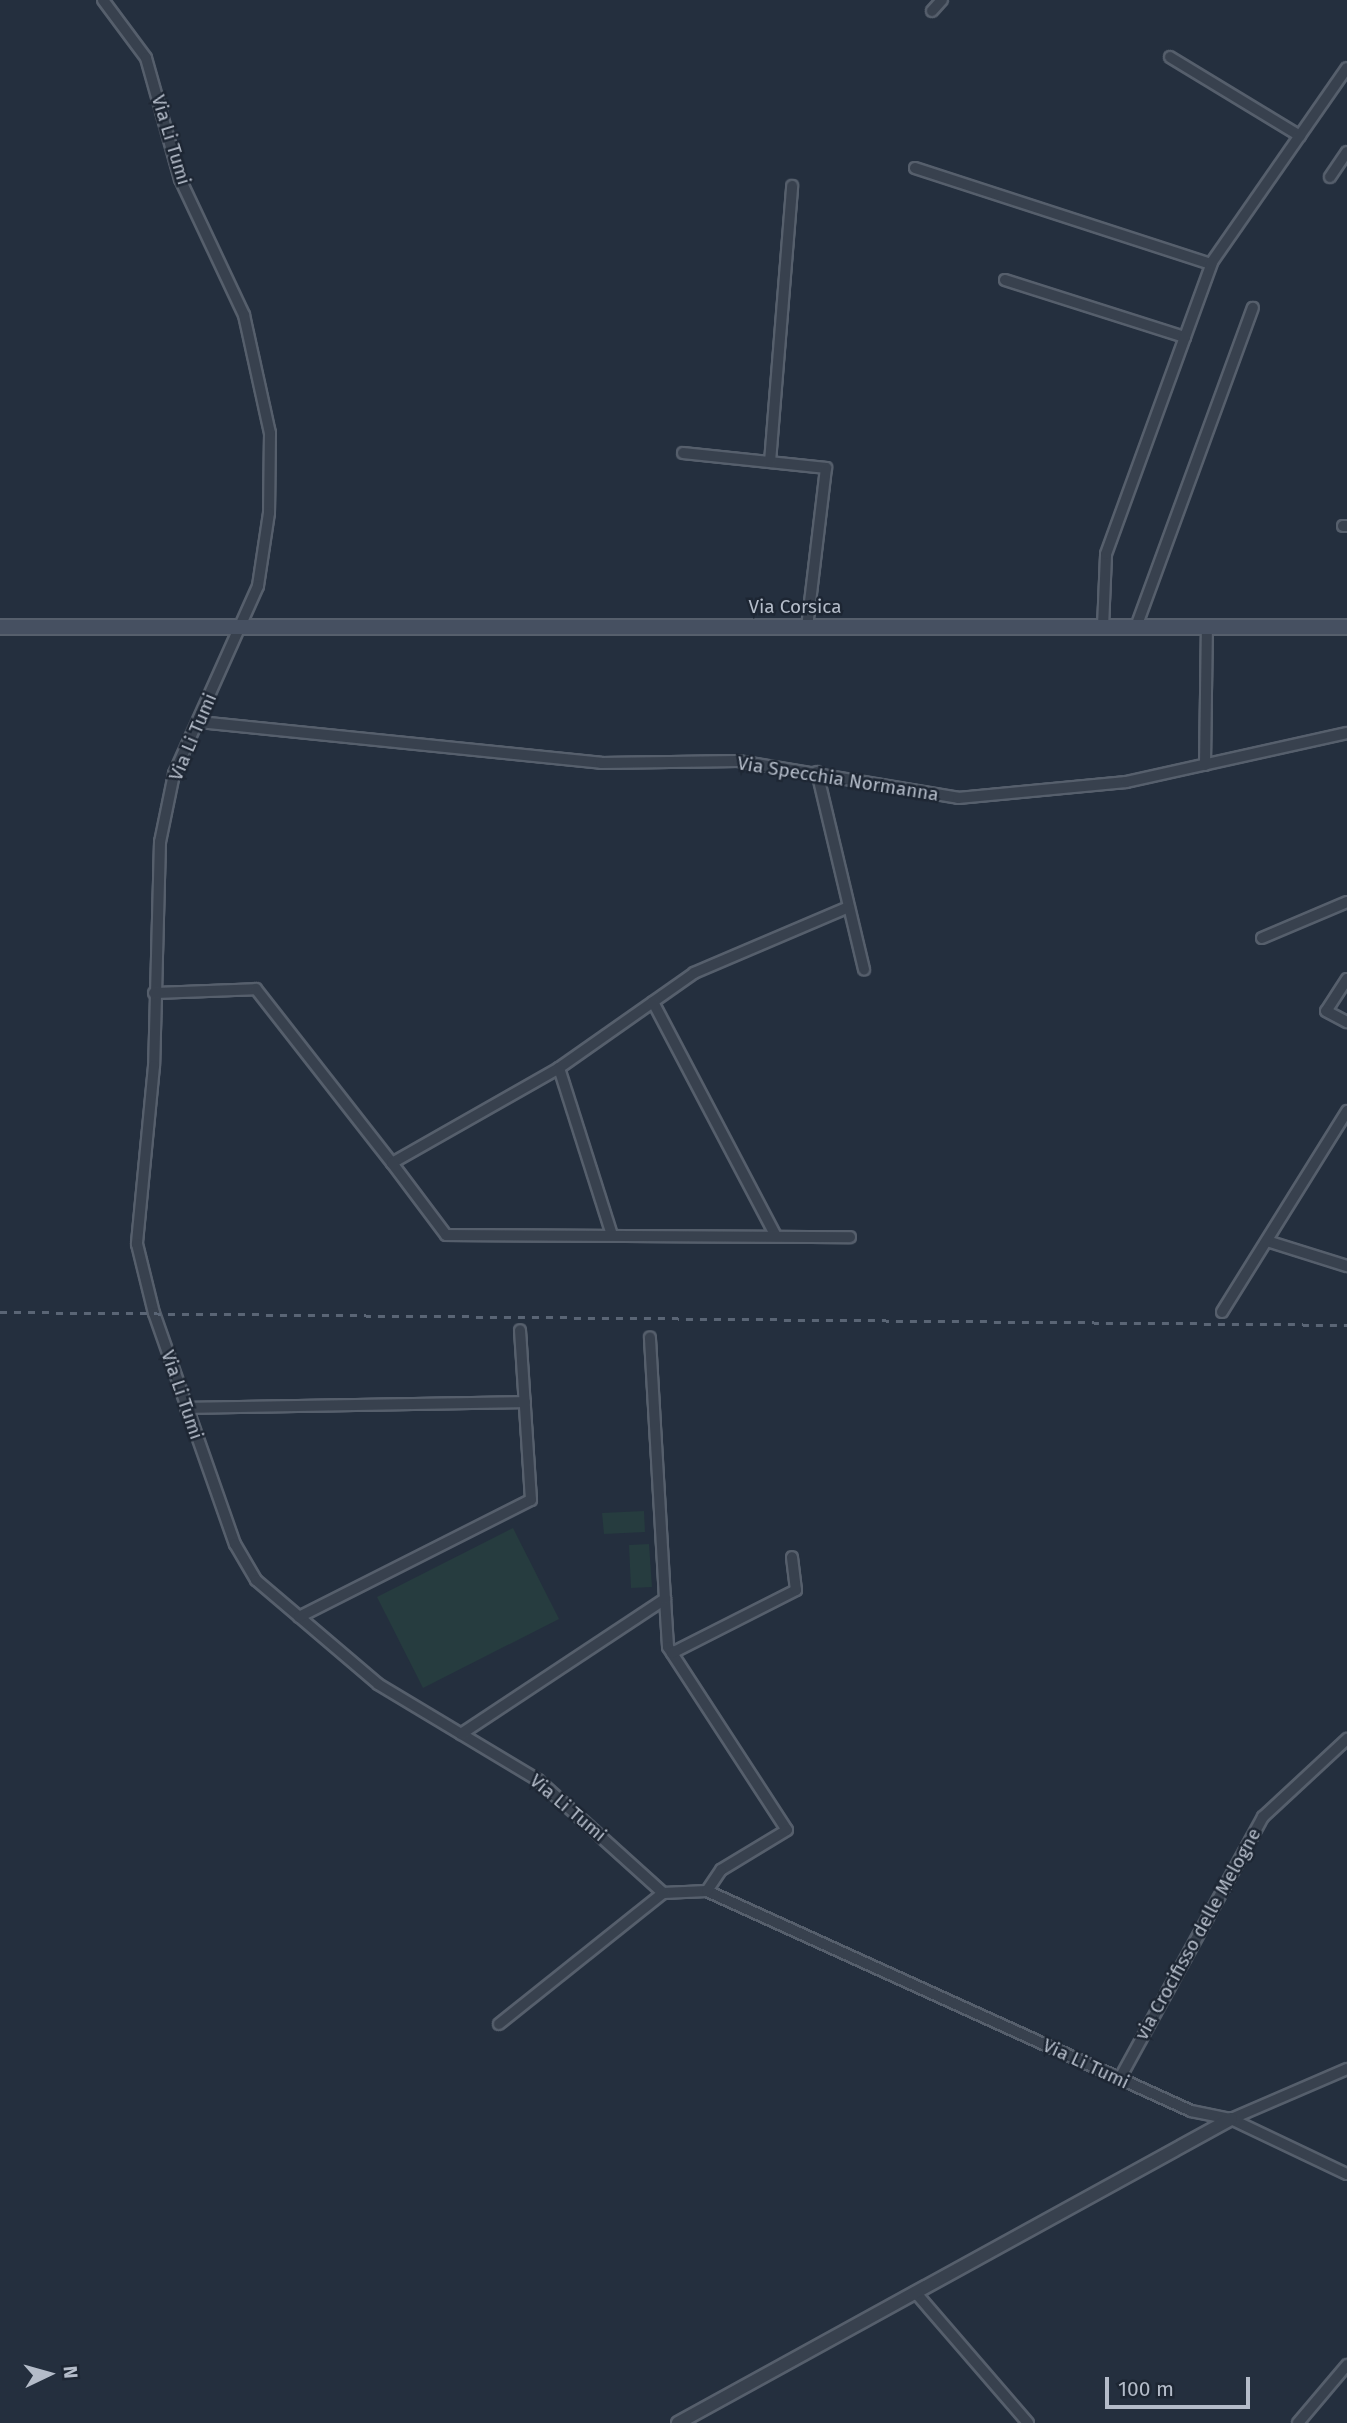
<!DOCTYPE html>
<html>
<head>
<meta charset="utf-8">
<style>
	body { margin:0 }
	#map { position:relative; width:1347px; height:2423px; overflow:hidden; background:#242f3e; font-family:"Fira Sans",sans-serif }
	div>[style] { position:absolute }
	.green>* { inset:0; background:#263c3f }
	.roads { filter:drop-shadow(2px 0 #565f6c) drop-shadow(-2px 0 #565f6c) drop-shadow(0 2px #565f6c) drop-shadow(0 -2px #565f6c) }
	.minor>* { height:10px; margin:-5px; padding:0 5px; transform-origin:5px; border-radius:5px; background:#38414e }
	.tertiary>* { height:12px; margin:-6px; padding:0 6px; transform-origin:6px; border-radius:6px; background:#38414e }
	.secondary>* { height:14px; margin:-7px; padding:0 7px; transform-origin:7px; border-radius:7px; background:#465061 }
	.rail>* { height:2.5px; margin-top:-1.25px; transform-origin:0; background:repeating-linear-gradient(90deg,#5a6575 0 7px,transparent 0 14px) }
	span { translate:-50% -50%; white-space:nowrap; text-align:center; line-height:1.15; -webkit-text-stroke:5px #1d2633; paint-order:stroke }
	.street-label { font-size:19px; color:#b4bcc9 }
	.north { position:absolute; left:14px; top:2339px; width:70px; height:70px; -webkit-text-stroke:5px #1d2633; paint-order:stroke; rotate:85deg; font-size:19px; font-weight:700; line-height:28px; text-align:center; color:#b4bcc9 }
	.north::after { content:''; display:block; margin:auto; width:24px; height:32px; background:#b4bcc9; clip-path:polygon(50% 0,100% 100%,50% 72%,0 100%) }
	.scale { position:absolute; left:1105px; top:2377px; width:145px; height:32px; box-sizing:border-box; border:4px solid #b4bcc9; border-top:0; padding-left:9px; font-size:21px; line-height:24px; white-space:nowrap; color:#b4bcc9; -webkit-text-stroke:5px #1d2633; paint-order:stroke }
</style>
</head>
<body>
<div id="map">
	<div class="green">
		<i style="clip-path:polygon(644px 1511px,645px 1532px,604px 1534px,602px 1513px)"></i>
		<i style="clip-path:polygon(513px 1528px,559px 1619px,423px 1688px,377px 1597px)"></i>
		<i style="clip-path:polygon(649px 1544px,652px 1587px,631px 1588px,629px 1545px)"></i>
	</div>
	<div class="roads">
		<div class="minor">
			<i style="left:103px;top:0;width:72px;rotate:53.4deg"></i>
			<i style="left:146px;top:58px;width:126px;rotate:74.3deg"></i>
			<i style="left:180px;top:179px;width:150px;rotate:64.8deg"></i>
			<i style="left:244px;top:315px;width:121px;rotate:77.6deg"></i>
			<i style="left:270px;top:433px;width:80px;rotate:90.7deg"></i>
			<i style="left:269px;top:513px;width:74px;rotate:98.6deg"></i>
			<i style="left:258px;top:586px;width:206px;rotate:114.1deg"></i>
			<i style="left:174px;top:774px;width:69px;rotate:101.6deg"></i>
			<i style="left:160px;top:842px;width:224px;rotate:91.5deg"></i>
			<i style="left:154px;top:1066px;width:179px;rotate:95.5deg"></i>
			<i style="left:137px;top:1244px;width:71px;rotate:76.2deg"></i>
			<i style="left:154px;top:1313px;width:245px;rotate:70.7deg"></i>
			<i style="left:235px;top:1544px;width:42px;rotate:59.7deg"></i>
			<i style="left:256px;top:1580px;width:160px;rotate:40.4deg"></i>
			<i style="left:378px;top:1684px;width:187px;rotate:31deg"></i>
			<i style="left:538px;top:1780px;width:169px;rotate:42.1deg"></i>
			<i style="left:663px;top:1893px;width:44px;rotate:-2.6deg"></i>
			<i style="left:707px;top:1891px;width:532px;rotate:24.44deg"></i>
			<i style="left:1191px;top:2111px;width:41px;rotate:11.3deg"></i>
			<i style="left:1231px;top:2119px;width:128px;rotate:25.4deg"></i>
			<i style="left:932px;top:11px;width:15px;rotate:-48deg"></i>
			<i style="left:1170px;top:57px;width:152px;rotate:31.3deg"></i>
			<i style="left:915px;top:168px;width:311px;rotate:18deg"></i>
			<i style="left:1330px;top:177px;width:30px;rotate:-56deg"></i>
			<i style="left:1005px;top:280px;width:189px;rotate:17.6deg"></i>
			<i style="left:683px;top:453px;width:144px;rotate:6deg"></i>
			<i style="left:826px;top:468px;width:160px;rotate:96.8deg"></i>
			<i style="left:770px;top:462px;width:277px;rotate:-85.4deg"></i>
			<i style="left:1343px;top:526px;width:4px"></i>
			<i style="left:1103px;top:627px;width:73px;rotate:-87.6deg"></i>
			<i style="left:1106px;top:554px;width:311px;rotate:-70deg"></i>
			<i style="left:1212px;top:262px;width:236px;rotate:-55.2deg"></i>
			<i style="left:1136px;top:627px;width:340px;rotate:-69.9deg"></i>
			<i style="left:199px;top:722px;width:404px;rotate:5.8deg"></i>
			<i style="left:601px;top:763px;width:137px;rotate:-0.8deg"></i>
			<i style="left:738px;top:761px;width:223px;rotate:9.5deg"></i>
			<i style="left:958px;top:798px;width:169px;rotate:-5.4deg"></i>
			<i style="left:1126px;top:782px;width:226px;rotate:-12.5deg"></i>
			<i style="left:1205px;top:765px;width:138px;rotate:-89.2deg"></i>
			<i style="left:817px;top:772px;width:203px;rotate:76.6deg"></i>
			<i style="left:1262px;top:938px;width:92px;rotate:-23deg"></i>
			<i style="left:1347px;top:979px;width:38px;rotate:123deg"></i>
			<i style="left:1326px;top:1011px;width:24px;rotate:28deg"></i>
			<i style="left:154px;top:993px;width:102px;rotate:-2.2deg"></i>
			<i style="left:256px;top:989px;width:221px;rotate:52deg"></i>
			<i style="left:392px;top:1163px;width:192px;rotate:-29.6deg"></i>
			<i style="left:559px;top:1068px;width:165px;rotate:-35.1deg"></i>
			<i style="left:694px;top:973px;width:168px;rotate:-23.1deg"></i>
			<i style="left:653px;top:1002px;width:264px;rotate:62.3deg"></i>
			<i style="left:559px;top:1068px;width:175px;rotate:72.4deg"></i>
			<i style="left:392px;top:1163px;width:90px;rotate:53.1deg"></i>
			<i style="left:446px;top:1235px;width:404px;rotate:0.3deg"></i>
			<i style="left:1267px;top:1241px;width:84px;rotate:17.4deg"></i>
			<i style="left:1222px;top:1312px;width:237px;rotate:-58.1deg"></i>
			<i style="left:186px;top:1408px;width:339px;rotate:-1deg"></i>
			<i style="left:665px;top:1599px;width:48px;rotate:86.4deg"></i>
			<i style="left:668px;top:1647px;width:218px;rotate:57deg"></i>
			<i style="left:787px;top:1830px;width:77px;rotate:148.8deg"></i>
			<i style="left:721px;top:1870px;width:25px;rotate:124deg"></i>
			<i style="left:299px;top:1617px;width:260px;rotate:-26.8deg"></i>
			<i style="left:531px;top:1500px;width:170px;rotate:-93.7deg"></i>
			<i style="left:672px;top:1653px;width:139px;rotate:-26.9deg"></i>
			<i style="left:796px;top:1590px;width:33px;rotate:-97deg"></i>
			<i style="left:461px;top:1734px;width:245px;rotate:-33.5deg"></i>
			<i style="left:665px;top:1599px;width:262px;rotate:-93.3deg"></i>
			<i style="left:499px;top:2024px;width:210px;rotate:-38.6deg"></i>
			<i style="left:1119px;top:2080px;width:300px;rotate:-61.3deg"></i>
			<i style="left:1263px;top:1817px;width:115px;rotate:-42.9deg"></i>
			<i style="left:1231px;top:2119px;width:126px;rotate:-23.3deg"></i>
			<i style="left:915px;top:2292px;width:173px;rotate:49.2deg"></i>
			<i style="left:1298px;top:2423px;width:76px;rotate:-49.8deg"></i>
		</div>
		<div class="tertiary">
			<i style="left:678px;top:2423px;width:631px;rotate:-28.8deg"></i>
		</div>
		<div class="secondary">
			<i style="left:0;top:627px;width:1347px"></i>
		</div>
	</div>
	<div class="rail">
		<i style="left:0;top:1312px;width:1347px;rotate:0.55deg"></i>
	</div>
	<div class="street-label">
		<span style="left:171px;top:140px;rotate:73deg">Via Li Tumi</span>
		<span style="left:795px;top:607px">Via Corsica</span>
		<span style="left:193px;top:737px;rotate:-67deg">Via Li Tumi</span>
		<span style="left:838px;top:779px;rotate:9deg">Via Specchia Normanna</span>
		<span style="left:182px;top:1395px;rotate:71deg">Via Li Tumi</span>
		<span style="left:568px;top:1808px;rotate:40deg">Via Li Tumi</span>
		<span style="left:1198px;top:1934px;rotate:-61deg">via Crocifisso delle Melogne</span>
		<span style="left:1086px;top:2064px;rotate:25deg">Via Li Tumi</span>
	</div>
	<div class="north">N</div>
	<div class="scale">100 m</div>
</div>
</body>
</html>
